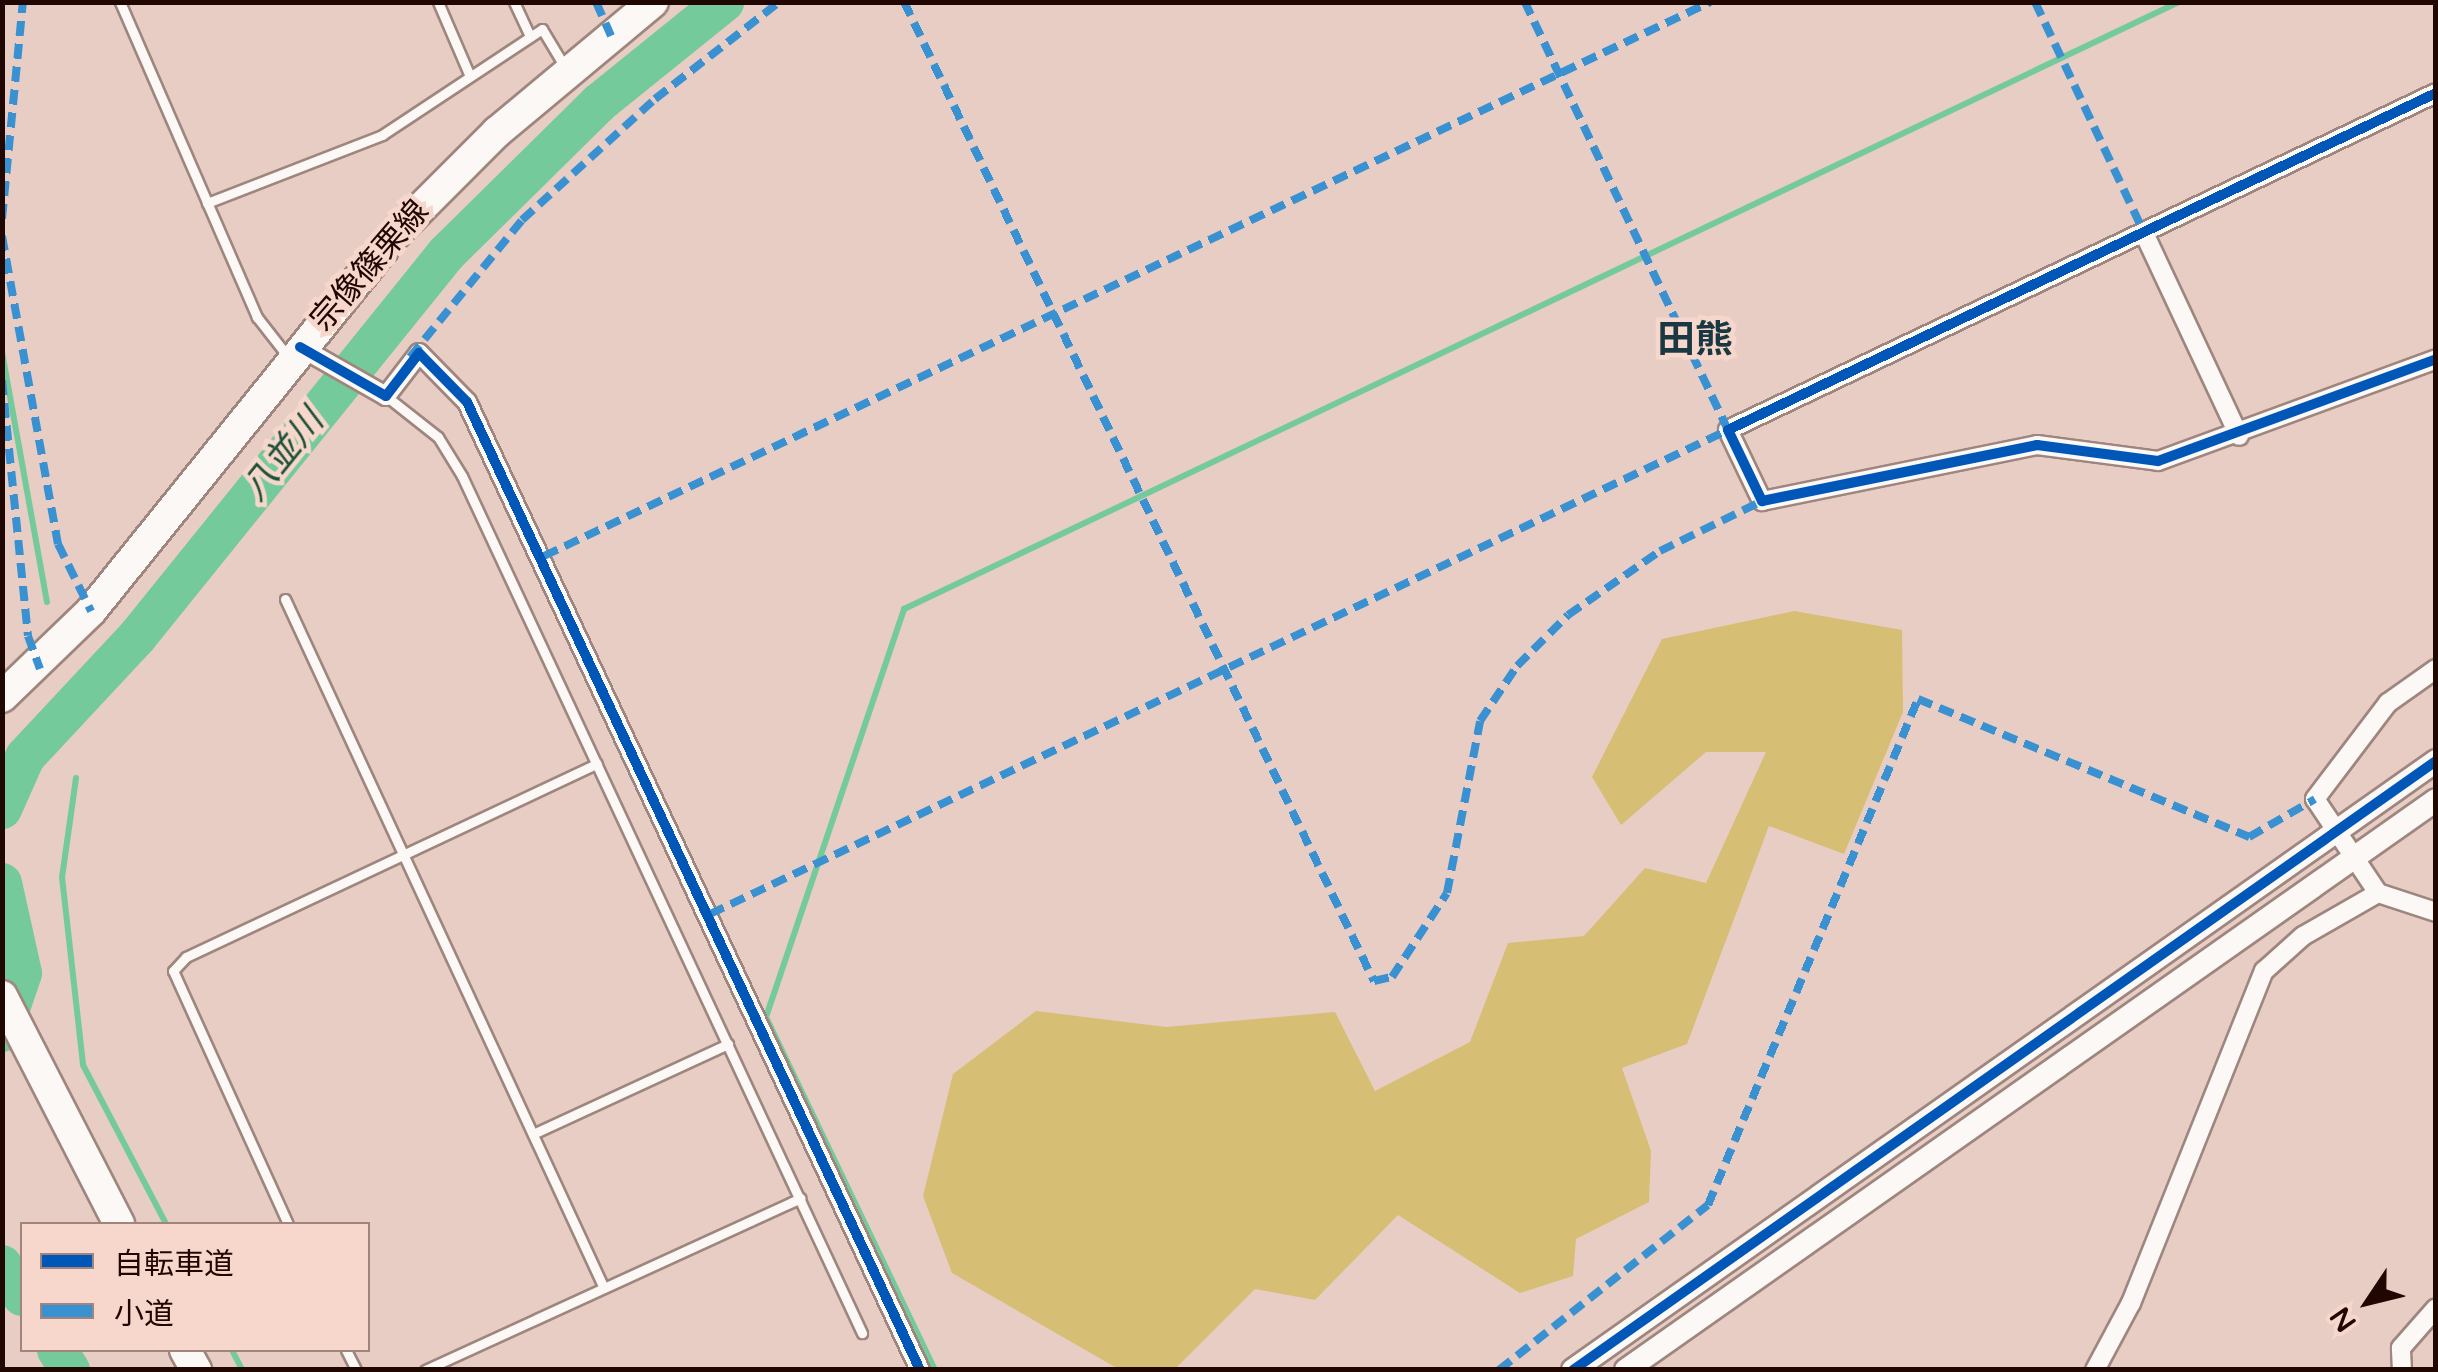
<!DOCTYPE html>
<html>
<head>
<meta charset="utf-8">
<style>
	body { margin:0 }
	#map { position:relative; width:2438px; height:1372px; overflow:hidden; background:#e7cdc4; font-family:"Varela Round","Noto Sans JP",sans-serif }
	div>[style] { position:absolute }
	.green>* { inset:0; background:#d7be75 }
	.stream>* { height:6px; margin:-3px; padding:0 3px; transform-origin:3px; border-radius:3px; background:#75ca9b }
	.river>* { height:40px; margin:-20px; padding:0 20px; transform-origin:20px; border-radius:20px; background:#75ca9b }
	.roads { filter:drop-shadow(2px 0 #9e867e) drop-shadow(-2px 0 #9e867e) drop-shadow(0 2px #9e867e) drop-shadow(0 -2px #9e867e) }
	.service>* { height:9px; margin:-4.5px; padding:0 4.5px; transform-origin:4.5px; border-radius:4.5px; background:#fbf8f6 }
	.minor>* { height:18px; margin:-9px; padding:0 9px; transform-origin:9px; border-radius:9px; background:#fbf8f6 }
	.tertiary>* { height:22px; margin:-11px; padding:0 11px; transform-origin:11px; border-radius:11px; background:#fbf8f6 }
	.primary>* { height:30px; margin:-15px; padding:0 15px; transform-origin:15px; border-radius:15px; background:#fbf8f6 }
	.quiet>* { height:8px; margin-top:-4px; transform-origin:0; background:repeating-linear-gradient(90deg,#3a91d1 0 15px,transparent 0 23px) }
	.cycleway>* { height:10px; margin:-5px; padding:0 5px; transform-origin:5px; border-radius:5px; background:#0057b8 }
	span { translate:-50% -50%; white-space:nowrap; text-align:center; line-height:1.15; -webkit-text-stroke:9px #f7d7cc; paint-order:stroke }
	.street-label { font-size:32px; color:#210702 }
	.water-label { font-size:35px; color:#1d5137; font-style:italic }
	.quarter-label { font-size:38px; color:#193841; font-weight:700 }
	.frame { position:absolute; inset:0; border:5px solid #210702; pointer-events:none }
	.legend { position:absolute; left:20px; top:1222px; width:350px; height:130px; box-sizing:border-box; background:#f7d7cc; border:2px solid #a1847b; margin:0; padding:12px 18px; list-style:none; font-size:30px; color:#210702 }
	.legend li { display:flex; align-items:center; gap:20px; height:50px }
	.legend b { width:50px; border:2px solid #a1847b }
	.north { position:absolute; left:2318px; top:1252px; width:100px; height:100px; -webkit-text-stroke:8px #f7d7cc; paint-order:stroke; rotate:235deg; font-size:28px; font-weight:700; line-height:40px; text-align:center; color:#210702 }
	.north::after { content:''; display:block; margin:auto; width:35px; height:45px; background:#210702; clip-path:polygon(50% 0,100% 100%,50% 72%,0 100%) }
</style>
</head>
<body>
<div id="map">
	<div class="green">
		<i style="clip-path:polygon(1794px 611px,1902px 630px,1903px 712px,1844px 854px,1769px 826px,1687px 1044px,1622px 1068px,1651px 1151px,1649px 1202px,1576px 1239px,1573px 1276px,1520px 1293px,1398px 1215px,1315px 1300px,1255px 1289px,1175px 1369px,1120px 1370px,952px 1273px,923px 1196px,953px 1074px,1036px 1011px,1166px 1027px,1335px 1012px,1375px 1091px,1470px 1042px,1508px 943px,1584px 936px,1645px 868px,1706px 883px,1766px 752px,1706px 752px,1621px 825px,1592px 777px,1662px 639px)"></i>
	</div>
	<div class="stream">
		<i style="left:2px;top:352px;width:254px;rotate:79.8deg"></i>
		<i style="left:76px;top:778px;width:100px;rotate:98deg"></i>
		<i style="left:62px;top:877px;width:189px;rotate:83.6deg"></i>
		<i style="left:83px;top:1065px;width:179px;rotate:62.4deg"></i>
		<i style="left:232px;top:1350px;width:22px;rotate:63deg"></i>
		<i style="left:935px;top:1370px;width:391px;rotate:-115.6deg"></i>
		<i style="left:766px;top:1017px;width:431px;rotate:-71.3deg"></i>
		<i style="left:904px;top:609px;width:1412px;rotate:-25.46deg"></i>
	</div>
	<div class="river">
		<i style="left:2px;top:809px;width:57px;rotate:-66.1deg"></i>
		<i style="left:25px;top:757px;width:164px;rotate:-47deg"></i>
		<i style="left:137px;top:637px;width:492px;rotate:-51.1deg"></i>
		<i style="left:446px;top:254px;width:215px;rotate:-44.6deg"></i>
		<i style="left:599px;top:103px;width:161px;rotate:-38.9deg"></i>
		<i style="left:2px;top:883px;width:92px;rotate:77.5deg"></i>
		<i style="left:22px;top:973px;width:62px;rotate:108.7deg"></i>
		<i style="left:2px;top:1265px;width:37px;rotate:57deg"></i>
		<i style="left:57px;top:1350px;width:24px;rotate:57deg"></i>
	</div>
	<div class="roads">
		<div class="service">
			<i style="left:120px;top:2px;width:344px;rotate:66.5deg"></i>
			<i style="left:257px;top:317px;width:52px;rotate:52deg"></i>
			<i style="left:438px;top:2px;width:78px;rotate:66.7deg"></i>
			<i style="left:514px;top:2px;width:38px;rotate:65deg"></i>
			<i style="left:207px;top:203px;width:188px;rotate:-21.2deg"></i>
			<i style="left:382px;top:135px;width:192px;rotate:-33.5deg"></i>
			<i style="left:542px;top:29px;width:47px;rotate:59deg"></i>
			<i style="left:386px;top:396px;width:66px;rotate:38.3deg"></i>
			<i style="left:438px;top:437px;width:46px;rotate:58.4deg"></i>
			<i style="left:462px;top:476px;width:946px;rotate:64.98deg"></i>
			<i style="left:285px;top:599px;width:759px;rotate:65.16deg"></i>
			<i style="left:533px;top:1134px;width:215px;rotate:-24.8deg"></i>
			<i style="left:288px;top:1224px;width:278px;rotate:-114.4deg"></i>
			<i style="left:173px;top:971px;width:19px;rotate:-47deg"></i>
			<i style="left:186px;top:957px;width:454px;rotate:-25.2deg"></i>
			<i style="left:346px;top:1350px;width:22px;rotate:63deg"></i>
			<i style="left:425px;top:1370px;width:413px;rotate:-24.6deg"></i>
		</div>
		<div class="minor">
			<i style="left:2436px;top:93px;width:784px;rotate:154.55deg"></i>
			<i style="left:1728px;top:430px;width:79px;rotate:64.4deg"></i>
			<i style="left:1762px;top:501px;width:281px;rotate:-11.5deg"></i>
			<i style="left:2037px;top:445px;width:122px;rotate:7.5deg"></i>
			<i style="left:2158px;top:461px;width:296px;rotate:-20.1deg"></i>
			<i style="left:2144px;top:233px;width:224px;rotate:64.9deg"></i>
			<i style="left:300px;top:347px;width:99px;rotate:29.7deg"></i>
			<i style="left:386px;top:396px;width:54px;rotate:-52.5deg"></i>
			<i style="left:419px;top:353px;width:69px;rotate:45.6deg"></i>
			<i style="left:467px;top:402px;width:1069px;rotate:64.92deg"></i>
			<i style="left:2378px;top:893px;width:113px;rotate:-123.8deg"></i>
			<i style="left:2315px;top:799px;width:121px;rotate:-52.8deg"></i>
			<i style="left:2388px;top:703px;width:59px;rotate:-35.3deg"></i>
			<i style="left:2095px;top:1370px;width:76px;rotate:-61.8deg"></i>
			<i style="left:2131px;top:1303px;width:358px;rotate:-68.2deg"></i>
			<i style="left:2264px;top:971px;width:52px;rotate:-41.9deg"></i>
			<i style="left:2303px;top:936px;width:86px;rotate:-29.8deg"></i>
			<i style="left:2378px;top:893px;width:61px;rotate:18.1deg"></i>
			<i style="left:2402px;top:1370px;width:22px;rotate:-93deg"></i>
			<i style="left:2401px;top:1348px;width:53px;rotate:-48.8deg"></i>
		</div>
		<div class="tertiary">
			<i style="left:1573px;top:1370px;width:1056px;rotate:-35.21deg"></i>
			<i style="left:1626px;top:1370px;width:990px;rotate:-35.13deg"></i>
		</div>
		<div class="primary">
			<i style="left:2px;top:697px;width:124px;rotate:-44deg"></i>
			<i style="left:91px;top:611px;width:489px;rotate:-51.1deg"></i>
			<i style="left:398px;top:231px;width:140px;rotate:-45deg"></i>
			<i style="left:497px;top:132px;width:203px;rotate:-39.8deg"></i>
			<i style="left:2px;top:996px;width:256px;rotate:62.8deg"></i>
			<i style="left:185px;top:1350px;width:23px;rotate:61deg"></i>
		</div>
	</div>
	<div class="quiet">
		<i style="left:596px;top:2px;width:37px;rotate:66deg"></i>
		<i style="left:904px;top:2px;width:1086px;rotate:64.36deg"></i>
		<i style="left:1374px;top:981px;width:18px;rotate:-13deg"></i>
		<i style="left:1392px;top:977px;width:100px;rotate:-56.8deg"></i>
		<i style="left:1447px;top:893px;width:175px;rotate:-79.1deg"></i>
		<i style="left:1480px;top:721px;width:66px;rotate:-56.1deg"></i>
		<i style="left:1517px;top:666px;width:72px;rotate:-45deg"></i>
		<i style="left:1568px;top:615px;width:112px;rotate:-34.8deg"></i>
		<i style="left:1660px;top:551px;width:114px;rotate:-26.1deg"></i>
		<i style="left:2035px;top:2px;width:255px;rotate:64.7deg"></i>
		<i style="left:2px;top:219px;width:218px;rotate:-84.5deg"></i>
		<i style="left:2px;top:236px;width:313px;rotate:79.7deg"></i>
		<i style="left:58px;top:544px;width:75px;rotate:63.8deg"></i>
		<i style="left:410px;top:357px;width:177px;rotate:-50.7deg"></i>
		<i style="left:522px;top:220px;width:180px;rotate:-42.3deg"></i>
		<i style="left:655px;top:99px;width:157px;rotate:-38deg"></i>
		<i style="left:2px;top:380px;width:257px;rotate:84.2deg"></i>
		<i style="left:28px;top:636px;width:35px;rotate:70deg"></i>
		<i style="left:544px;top:556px;width:1291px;rotate:-25.41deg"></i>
		<i style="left:710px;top:914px;width:1127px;rotate:-25.43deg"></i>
		<i style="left:1728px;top:430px;width:474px;rotate:-115.4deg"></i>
		<i style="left:1499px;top:1370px;width:266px;rotate:-38.3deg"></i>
		<i style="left:1708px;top:1205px;width:548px;rotate:-67.46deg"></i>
		<i style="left:1918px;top:699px;width:359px;rotate:22.6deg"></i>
		<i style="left:2249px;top:837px;width:76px;rotate:-29.9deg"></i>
	</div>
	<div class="cycleway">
		<i style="left:2436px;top:93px;width:784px;rotate:154.55deg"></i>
		<i style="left:1728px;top:430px;width:79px;rotate:64.4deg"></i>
		<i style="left:1762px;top:501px;width:281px;rotate:-11.5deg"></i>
		<i style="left:2037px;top:445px;width:122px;rotate:7.5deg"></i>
		<i style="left:2158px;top:461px;width:296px;rotate:-20.1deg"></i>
		<i style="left:300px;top:347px;width:99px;rotate:29.7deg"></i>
		<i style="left:386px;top:396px;width:54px;rotate:-52.5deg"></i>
		<i style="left:419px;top:353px;width:69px;rotate:45.6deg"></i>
		<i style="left:467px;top:402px;width:1069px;rotate:64.92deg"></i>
		<i style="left:1573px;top:1370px;width:1056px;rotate:-35.21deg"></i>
	</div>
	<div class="street-label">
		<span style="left:370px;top:266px;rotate:-49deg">宗像篠栗線</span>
	</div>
	<div class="water-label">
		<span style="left:283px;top:455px;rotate:-51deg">八並川</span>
	</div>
	<div class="quarter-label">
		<span style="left:1695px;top:341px">田熊</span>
	</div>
	<div class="frame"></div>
	<ul class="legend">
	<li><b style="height:12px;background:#0057b8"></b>自転車道</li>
	<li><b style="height:12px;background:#3a91d1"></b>小道</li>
	</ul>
	<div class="north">N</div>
</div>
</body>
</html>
